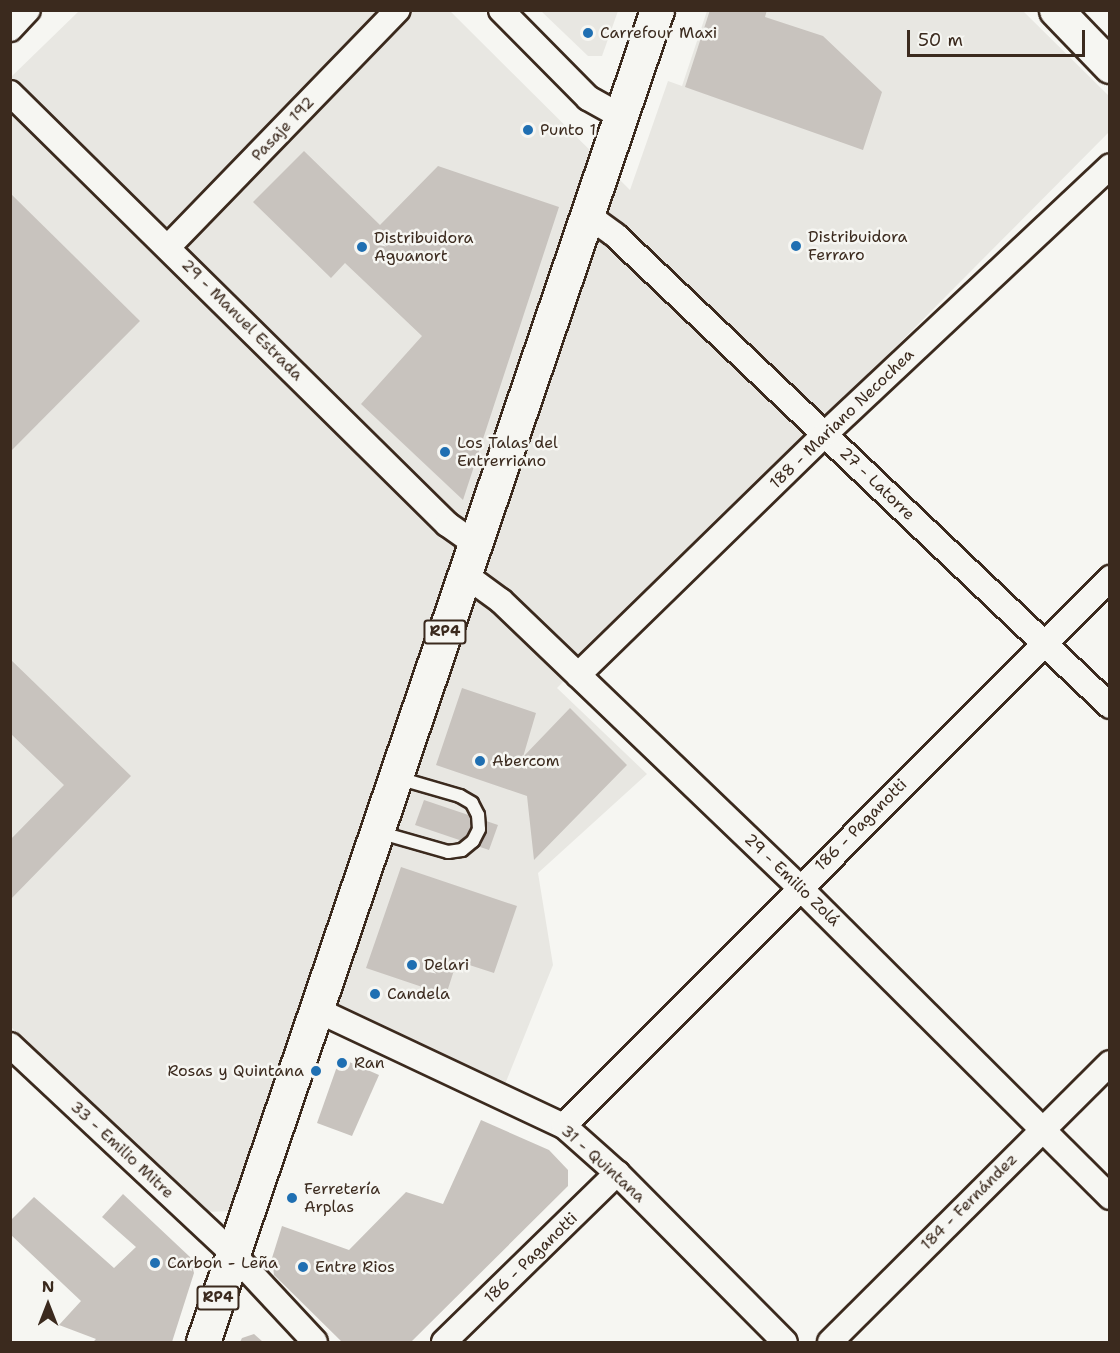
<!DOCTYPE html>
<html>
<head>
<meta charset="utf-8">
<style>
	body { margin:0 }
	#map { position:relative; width:1120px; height:1353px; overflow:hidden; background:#f6f6f2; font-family:"Shantell Sans",sans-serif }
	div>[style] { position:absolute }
	.built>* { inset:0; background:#e8e7e2 }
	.building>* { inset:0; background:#c8c3be }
	.roads { filter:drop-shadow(2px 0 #3b2a1e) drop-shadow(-2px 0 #3b2a1e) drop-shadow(0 2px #3b2a1e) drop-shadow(0 -2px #3b2a1e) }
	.service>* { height:12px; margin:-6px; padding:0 6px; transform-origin:6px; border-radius:6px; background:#f6f6f2 }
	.minor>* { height:24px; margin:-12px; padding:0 12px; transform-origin:12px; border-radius:12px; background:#f6f6f2 }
	.secondary>* { height:33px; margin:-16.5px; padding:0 16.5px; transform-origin:16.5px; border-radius:16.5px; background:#f6f6f2 }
	.primary>* { height:33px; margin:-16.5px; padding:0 16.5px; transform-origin:16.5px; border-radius:16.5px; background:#f6f6f2 }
	.dots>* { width:16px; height:16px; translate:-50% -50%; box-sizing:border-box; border:3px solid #f6f6f2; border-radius:50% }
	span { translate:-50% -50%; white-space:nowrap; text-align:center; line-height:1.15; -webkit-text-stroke:5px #f6f6f2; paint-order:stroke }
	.shield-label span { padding:2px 4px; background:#f6f6f2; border:2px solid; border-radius:4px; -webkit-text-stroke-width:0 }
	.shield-label { font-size:15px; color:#3b2a1e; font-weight:700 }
	.poi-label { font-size:16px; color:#3b2a1e }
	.left { translate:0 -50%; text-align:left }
	.right { translate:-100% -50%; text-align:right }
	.street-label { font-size:16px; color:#3b2a1e }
	.frame { position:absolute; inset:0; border:12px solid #3b2a1e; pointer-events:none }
	.north { position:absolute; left:18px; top:1275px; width:60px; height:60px; -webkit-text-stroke:4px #f6f6f2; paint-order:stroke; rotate:0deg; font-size:16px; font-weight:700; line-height:24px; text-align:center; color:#3b2a1e }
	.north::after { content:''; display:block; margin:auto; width:21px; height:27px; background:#3b2a1e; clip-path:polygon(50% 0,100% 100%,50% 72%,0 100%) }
	.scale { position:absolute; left:907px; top:30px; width:178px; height:27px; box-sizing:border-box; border:3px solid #3b2a1e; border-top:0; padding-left:8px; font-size:18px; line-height:21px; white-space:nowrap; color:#3b2a1e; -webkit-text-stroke:4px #f6f6f2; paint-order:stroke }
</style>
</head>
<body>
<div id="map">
	<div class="built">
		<i style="clip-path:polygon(79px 11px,450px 11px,630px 190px,668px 81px,682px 86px,707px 11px,1023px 11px,1109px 96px,1109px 132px,557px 688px,647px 774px,538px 873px,553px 965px,501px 1094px,302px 1004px,235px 1211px,203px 1212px,11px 1027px,10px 78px)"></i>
		<i style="clip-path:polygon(541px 11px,618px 11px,602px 56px,588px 56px)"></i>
	</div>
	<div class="building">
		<i style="clip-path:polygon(710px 10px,767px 10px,765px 17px,823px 36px,882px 92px,863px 150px,685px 87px)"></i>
		<i style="clip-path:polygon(304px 151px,380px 225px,438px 166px,559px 207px,463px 500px,361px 404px,422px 336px,345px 263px,331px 278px,253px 202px)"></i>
		<i style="clip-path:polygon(10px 193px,140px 321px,10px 452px)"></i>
		<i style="clip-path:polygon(10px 659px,131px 776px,10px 900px,10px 840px,64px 785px,10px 733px)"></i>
		<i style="clip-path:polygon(462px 688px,536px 713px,523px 757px,570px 708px,627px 765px,534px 860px,527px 796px,436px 765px)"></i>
		<i style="clip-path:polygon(424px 800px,498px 825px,489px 850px,415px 825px)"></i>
		<i style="clip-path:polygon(401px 867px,517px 906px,494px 973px,457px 961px,446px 995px,366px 968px)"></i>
		<i style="clip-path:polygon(340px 1058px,379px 1075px,352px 1136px,317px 1123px)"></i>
		<i style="clip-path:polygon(481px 1120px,549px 1150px,568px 1170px,568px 1186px,411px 1342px,342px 1342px,274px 1275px,272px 1258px,282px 1226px,349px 1250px,406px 1192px,443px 1204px)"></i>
		<i style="clip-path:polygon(123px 1194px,190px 1257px,194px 1273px,172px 1342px,93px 1342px,96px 1339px,59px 1325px,81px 1301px,10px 1234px,10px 1221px,34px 1197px,114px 1268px,136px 1247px,102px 1217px)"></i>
		<i style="clip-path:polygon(254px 1334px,263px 1342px,240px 1342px,242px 1338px)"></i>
	</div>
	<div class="roads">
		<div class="service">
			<i style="left:378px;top:832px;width:73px;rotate:15.9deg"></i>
			<i style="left:448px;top:852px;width:14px;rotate:-8deg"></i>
			<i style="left:462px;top:850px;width:14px;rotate:-39deg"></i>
			<i style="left:473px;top:841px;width:13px;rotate:-63deg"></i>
			<i style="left:479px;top:829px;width:14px;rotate:-94deg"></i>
			<i style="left:478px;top:815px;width:13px;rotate:-117deg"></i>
			<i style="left:472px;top:803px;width:14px;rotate:-150deg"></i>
			<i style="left:460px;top:796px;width:65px;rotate:-163.8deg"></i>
		</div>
		<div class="minor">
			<i style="left:501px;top:10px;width:124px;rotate:45.3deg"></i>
			<i style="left:588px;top:98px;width:38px;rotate:29deg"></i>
			<i style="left:10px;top:29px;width:26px;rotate:-47deg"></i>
			<i style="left:10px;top:93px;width:614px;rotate:44.6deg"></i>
			<i style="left:447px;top:524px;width:35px;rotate:35deg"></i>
			<i style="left:589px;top:216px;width:32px;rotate:36deg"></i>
			<i style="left:615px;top:235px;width:683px;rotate:43.58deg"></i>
			<i style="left:168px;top:247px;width:330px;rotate:-45.9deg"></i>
			<i style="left:464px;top:574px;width:46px;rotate:36.1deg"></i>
			<i style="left:501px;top:601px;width:413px;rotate:43.8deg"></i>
			<i style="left:799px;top:887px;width:439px;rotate:44.9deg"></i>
			<i style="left:578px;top:675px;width:345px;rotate:-44.3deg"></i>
			<i style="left:825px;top:434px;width:391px;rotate:-43.2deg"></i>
			<i style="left:317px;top:1010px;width:273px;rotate:25.2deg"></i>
			<i style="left:564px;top:1126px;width:71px;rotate:41.6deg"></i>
			<i style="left:617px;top:1173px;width:238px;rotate:45.2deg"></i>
			<i style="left:10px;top:1045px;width:306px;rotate:43.1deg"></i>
			<i style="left:233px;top:1254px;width:120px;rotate:47deg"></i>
			<i style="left:564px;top:1126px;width:774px;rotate:-45.1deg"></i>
			<i style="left:444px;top:1342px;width:242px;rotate:-44.3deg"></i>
			<i style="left:830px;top:1342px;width:395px;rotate:-44.9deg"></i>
		</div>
		<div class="secondary">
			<i style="left:1056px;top:10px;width:78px;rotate:46deg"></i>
		</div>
		<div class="primary">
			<i style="left:203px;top:1342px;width:1407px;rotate:-71.18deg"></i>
		</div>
	</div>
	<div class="dots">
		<i style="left:588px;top:33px;background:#1f6fb2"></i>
		<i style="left:528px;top:130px;background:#1f6fb2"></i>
		<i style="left:796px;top:246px;background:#1f6fb2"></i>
		<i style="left:362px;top:247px;background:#1f6fb2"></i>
		<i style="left:445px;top:452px;background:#1f6fb2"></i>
		<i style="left:480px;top:761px;background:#1f6fb2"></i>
		<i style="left:412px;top:965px;background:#1f6fb2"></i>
		<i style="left:375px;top:994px;background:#1f6fb2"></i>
		<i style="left:342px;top:1063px;background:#1f6fb2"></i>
		<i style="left:316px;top:1071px;background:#1f6fb2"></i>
		<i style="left:292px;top:1198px;background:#1f6fb2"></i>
		<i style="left:155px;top:1263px;background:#1f6fb2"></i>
		<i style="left:303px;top:1267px;background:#1f6fb2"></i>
	</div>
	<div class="shield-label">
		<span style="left:445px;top:632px">RP4</span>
		<span style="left:218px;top:1298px">RP4</span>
	</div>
	<div class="poi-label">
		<span class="left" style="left:600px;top:33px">Carrefour Maxi</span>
		<span class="left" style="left:540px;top:130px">Punto 1</span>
		<span class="left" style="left:808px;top:246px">Distribuidora<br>Ferraro</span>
		<span class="left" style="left:374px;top:247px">Distribuidora<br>Aguanort</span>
		<span class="left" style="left:457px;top:452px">Los Talas del<br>Entrerriano</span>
		<span class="left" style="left:492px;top:761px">Abercom</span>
		<span class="left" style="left:424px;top:965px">Delari</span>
		<span class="left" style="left:387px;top:994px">Candela</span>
		<span class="left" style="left:354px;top:1063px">Ran</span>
		<span class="right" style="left:304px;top:1071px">Rosas y Quintana</span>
		<span class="left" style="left:304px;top:1198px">Ferretería<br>Arplas</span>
		<span class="left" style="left:167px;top:1263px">Carbon - Leña</span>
		<span class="left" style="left:315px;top:1267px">Entre Rios</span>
	</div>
	<div class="street-label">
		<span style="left:283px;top:129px;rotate:-46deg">Pasaje 192</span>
		<span style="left:242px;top:320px;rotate:45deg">29 - Manuel Estrada</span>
		<span style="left:842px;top:419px;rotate:-44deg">188 - Mariano Necochea</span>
		<span style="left:877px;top:484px;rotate:44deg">27 - Latorre</span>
		<span style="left:861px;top:825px;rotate:-45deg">186 - Paganotti</span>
		<span style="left:792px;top:880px;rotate:44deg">29 - Emilio Zolá</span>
		<span style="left:122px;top:1150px;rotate:43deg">33 - Emilio Mitre</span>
		<span style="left:603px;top:1164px;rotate:42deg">31 - Quintana</span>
		<span style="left:969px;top:1202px;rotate:-45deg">184 - Fernández</span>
		<span style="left:531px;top:1258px;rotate:-44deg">186 - Paganotti</span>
	</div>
	<div class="frame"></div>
	<div class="north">N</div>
	<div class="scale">50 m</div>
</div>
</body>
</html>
